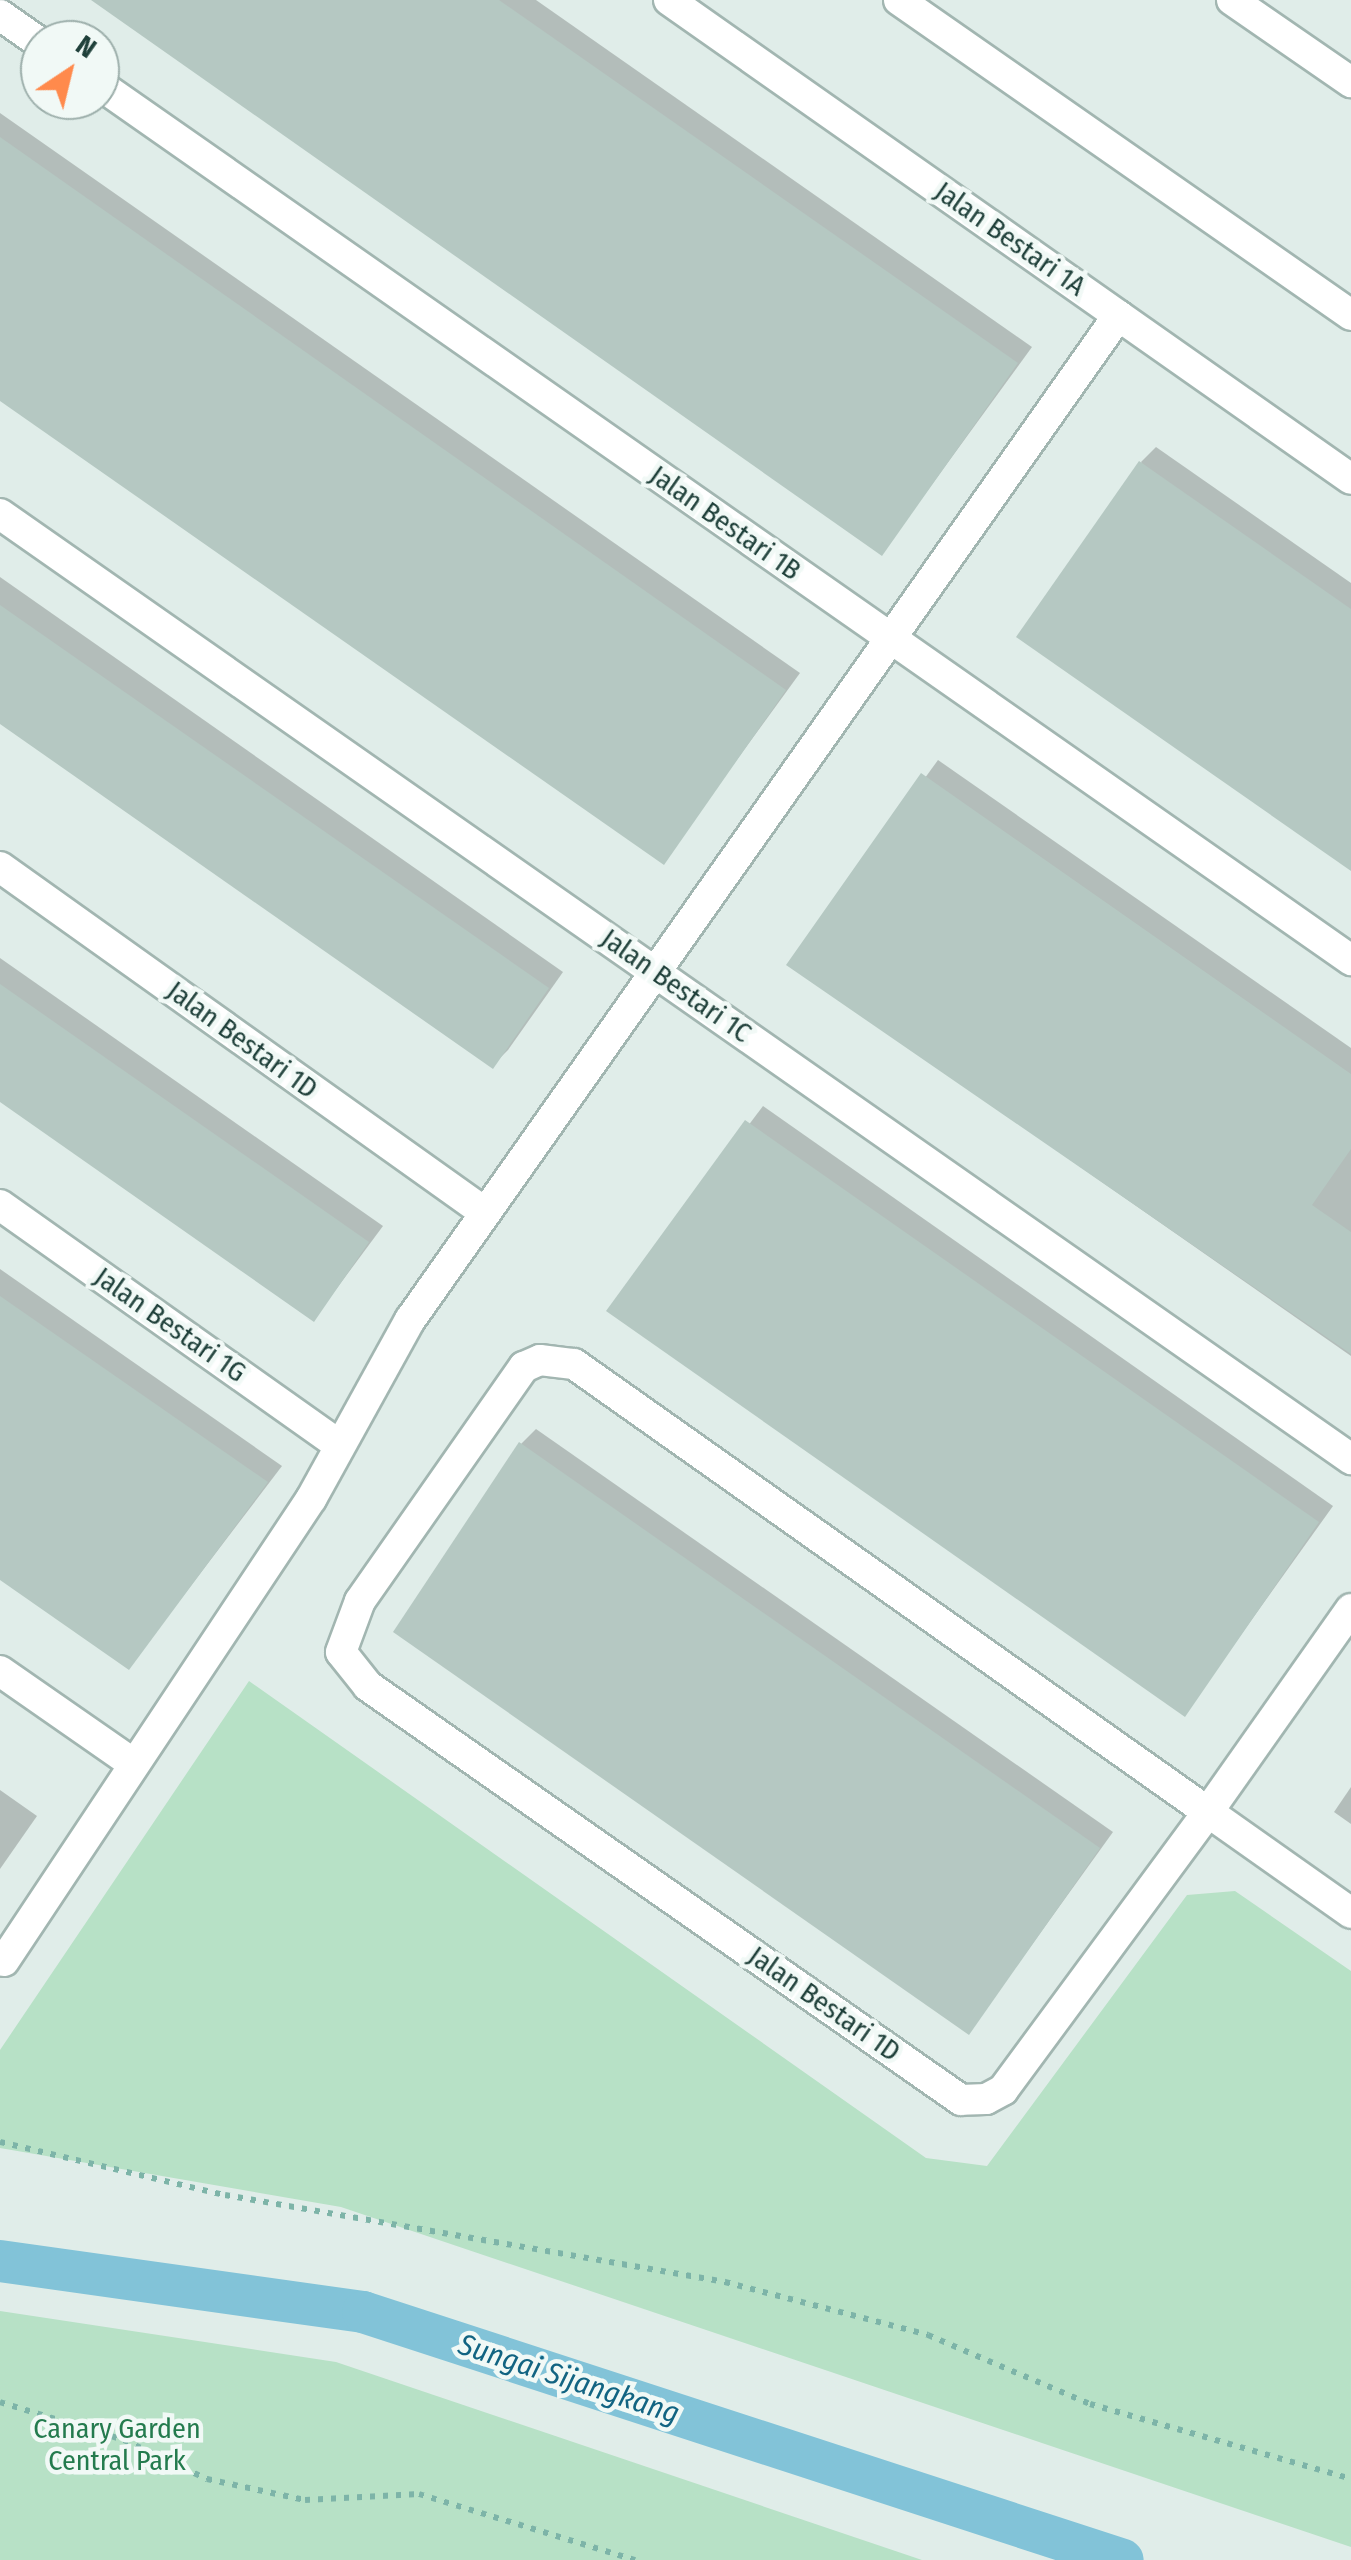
<!DOCTYPE html>
<html>
<head>
<meta charset="utf-8">
<style>
	body { margin:0 }
	#map { position:relative; width:1351px; height:2560px; overflow:hidden; background:#e0ede9; font-family:"Fira Sans Condensed",sans-serif }
	div>[style] { position:absolute }
	.green>* { inset:0; background:#b7e1c6 }
	.shadow>* { inset:0; background:#0003 }
	.canal>* { height:42px; margin:-21px; padding:0 21px; transform-origin:21px; border-radius:21px; background:#82c3d8 }
	.building>* { inset:0; background:#b5c8c2 }
	.path>* { height:6px; margin-top:-3px; transform-origin:0; background:repeating-linear-gradient(90deg,#7db4a8 0 5px,transparent 0 13px) }
	.roads { filter:drop-shadow(2px 0 #a2b6b1) drop-shadow(-2px 0 #a2b6b1) drop-shadow(0 2px #a2b6b1) drop-shadow(0 -2px #a2b6b1) }
	.minor>* { height:30px; margin:-15px; padding:0 15px; transform-origin:15px; border-radius:15px; background:#fff }
	.tertiary>* { height:30px; margin:-15px; padding:0 15px; transform-origin:15px; border-radius:15px; background:#fff }
	span { translate:-50% -50%; white-space:nowrap; text-align:center; line-height:1.15; -webkit-text-stroke:9px #f1f9f6; paint-order:stroke }
	.street-label { font-size:28px; color:#1f403a }
	.park-label { font-size:28px; color:#247b4e }
	.water-label { font-size:30px; color:#126482; font-style:italic }
	.north { position:absolute; left:20px; top:20px; width:100px; height:100px; box-sizing:border-box; background:#f1f9f6; border:2px solid #9dafab; border-radius:50%; rotate:35deg; font-size:28px; font-weight:700; line-height:40px; text-align:center; color:#1f403a }
	.north::after { content:''; display:block; margin:auto; width:35px; height:45px; background:#ff8a4c; clip-path:polygon(50% 0,100% 100%,50% 72%,0 100%) }
</style>
</head>
<body>
<div id="map">
	<div class="green">
		<i style="clip-path:polygon(249px 1681px,926px 2158px,987px 2166px,1187px 1895px,1235px 1891px,1351px 1971px,1351px 2547px,341px 2207px,0 2148px,0 2050px)"></i>
		<i style="clip-path:polygon(0 2311px,336px 2362px,922px 2560px,0 2560px)"></i>
	</div>
	<div class="shadow">
		<i style="clip-path:polygon(98px 0,536px 0,1032px 347px,882px 553px)"></i>
		<i style="clip-path:polygon(0 113px,800px 673px,663px 861px,0 397px)"></i>
		<i style="clip-path:polygon(1156px 447px,1351px 583px,1351px 868px,1141px 462px)"></i>
		<i style="clip-path:polygon(0 577px,563px 972px,508px 1050px,492px 1066px,0 720px)"></i>
		<i style="clip-path:polygon(938px 760px,1351px 1048px,1351px 1356px,790px 964px)"></i>
		<i style="clip-path:polygon(0 958px,383px 1226px,314px 1319px,0 1099px)"></i>
		<i style="clip-path:polygon(763px 1106px,1333px 1506px,1185px 1713px,609px 1310px)"></i>
		<i style="clip-path:polygon(0 1269px,282px 1466px,129px 1667px,0 1577px)"></i>
		<i style="clip-path:polygon(536px 1429px,1113px 1832px,969px 2032px,521px 1444px)"></i>
		<i style="clip-path:polygon(1351px 1787px,1351px 1824px,1334px 1812px)"></i>
		<i style="clip-path:polygon(0 1790px,37px 1816px,0 1869px)"></i>
	</div>
	<div class="canal">
		<i style="left:0;top:2261px;width:367px;rotate:8deg"></i>
		<i style="left:363px;top:2312px;width:799px;rotate:18.07deg"></i>
	</div>
	<div class="building">
		<i style="clip-path:polygon(91px 0,499px 0,1018px 363px,882px 556px)"></i>
		<i style="clip-path:polygon(0 137px,786px 690px,664px 865px,0 401px)"></i>
		<i style="clip-path:polygon(1139px 461px,1351px 609px,1351px 871px,1016px 637px)"></i>
		<i style="clip-path:polygon(0 605px,549px 988px,493px 1069px,0 724px)"></i>
		<i style="clip-path:polygon(921px 773px,1351px 1074px,1351px 1149px,1312px 1205px,1351px 1232px,1351px 1354px,786px 965px)"></i>
		<i style="clip-path:polygon(0 984px,369px 1242px,314px 1322px,0 1102px)"></i>
		<i style="clip-path:polygon(745px 1120px,1319px 1522px,1185px 1717px,606px 1311px)"></i>
		<i style="clip-path:polygon(0 1296px,268px 1482px,129px 1670px,0 1580px)"></i>
		<i style="clip-path:polygon(519px 1442px,1100px 1848px,969px 2035px,393px 1632px)"></i>
	</div>
	<div class="path">
		<i style="left:0;top:2142px;width:231px;rotate:13.3deg"></i>
		<i style="left:225px;top:2195px;width:508px;rotate:9.87deg"></i>
		<i style="left:725px;top:2282px;width:210px;rotate:14.6deg"></i>
		<i style="left:928px;top:2335px;width:176px;rotate:23.1deg"></i>
		<i style="left:1090px;top:2404px;width:272px;rotate:16deg"></i>
		<i style="left:0;top:2402px;width:130px;rotate:17deg"></i>
		<i style="left:124px;top:2440px;width:92px;rotate:25.2deg"></i>
		<i style="left:207px;top:2479px;width:100px;rotate:12.1deg"></i>
		<i style="left:305px;top:2500px;width:114px;rotate:-3deg"></i>
		<i style="left:419px;top:2494px;width:226px;rotate:17deg"></i>
	</div>
	<div class="roads">
		<div class="minor">
			<i style="left:669px;top:0;width:833px;rotate:35.08deg"></i>
			<i style="left:0;top:15px;width:49px;rotate:35deg"></i>
			<i style="left:100px;top:85px;width:1527px;rotate:34.97deg"></i>
			<i style="left:0;top:514px;width:1649px;rotate:34.97deg"></i>
			<i style="left:0;top:867px;width:594px;rotate:35.48deg"></i>
			<i style="left:0;top:1205px;width:415px;rotate:35.3deg"></i>
			<i style="left:1351px;top:1609px;width:248px;rotate:125.2deg"></i>
			<i style="left:1208px;top:1812px;width:345px;rotate:126.4deg"></i>
			<i style="left:1003px;top:2090px;width:19px;rotate:152deg"></i>
			<i style="left:986px;top:2099px;width:25px;rotate:178deg"></i>
			<i style="left:961px;top:2100px;width:723px;rotate:-145.08deg"></i>
			<i style="left:368px;top:1686px;width:43px;rotate:-128.5deg"></i>
			<i style="left:341px;top:1652px;width:54px;rotate:-69.6deg"></i>
			<i style="left:360px;top:1601px;width:286px;rotate:-55deg"></i>
			<i style="left:524px;top:1367px;width:17px;rotate:-24deg"></i>
			<i style="left:540px;top:1360px;width:34px;rotate:7deg"></i>
			<i style="left:574px;top:1364px;width:776px;rotate:35.25deg"></i>
			<i style="left:1208px;top:1812px;width:175px;rotate:35.2deg"></i>
			<i style="left:0;top:1671px;width:160px;rotate:34.8deg"></i>
			<i style="left:4px;top:1961px;width:555px;rotate:-56.4deg"></i>
			<i style="left:311px;top:1499px;width:205px;rotate:-61.1deg"></i>
			<i style="left:410px;top:1320px;width:1229px;rotate:-54.81deg"></i>
		</div>
		<div class="tertiary">
			<i style="left:899px;top:0;width:551px;rotate:34.87deg"></i>
			<i style="left:1232px;top:0;width:145px;rotate:34.6deg"></i>
		</div>
	</div>
	<div class="street-label">
		<span style="left:1010px;top:239px;rotate:35deg">Jalan Bestari 1A</span>
		<span style="left:725px;top:523px;rotate:35deg">Jalan Bestari 1B</span>
		<span style="left:676px;top:986px;rotate:35deg">Jalan Bestari 1C</span>
		<span style="left:242px;top:1040px;rotate:36deg">Jalan Bestari 1D</span>
		<span style="left:170px;top:1325px;rotate:35deg">Jalan Bestari 1G</span>
		<span style="left:824px;top:2004px;rotate:35deg">Jalan Bestari 1D</span>
	</div>
	<div class="park-label">
		<span style="left:117px;top:2445px">Canary Garden<br>Central Park</span>
	</div>
	<div class="water-label">
		<span style="left:569px;top:2379px;rotate:18deg">Sungai Sijangkang</span>
	</div>
	<div class="north">N</div>
</div>
</body>
</html>
